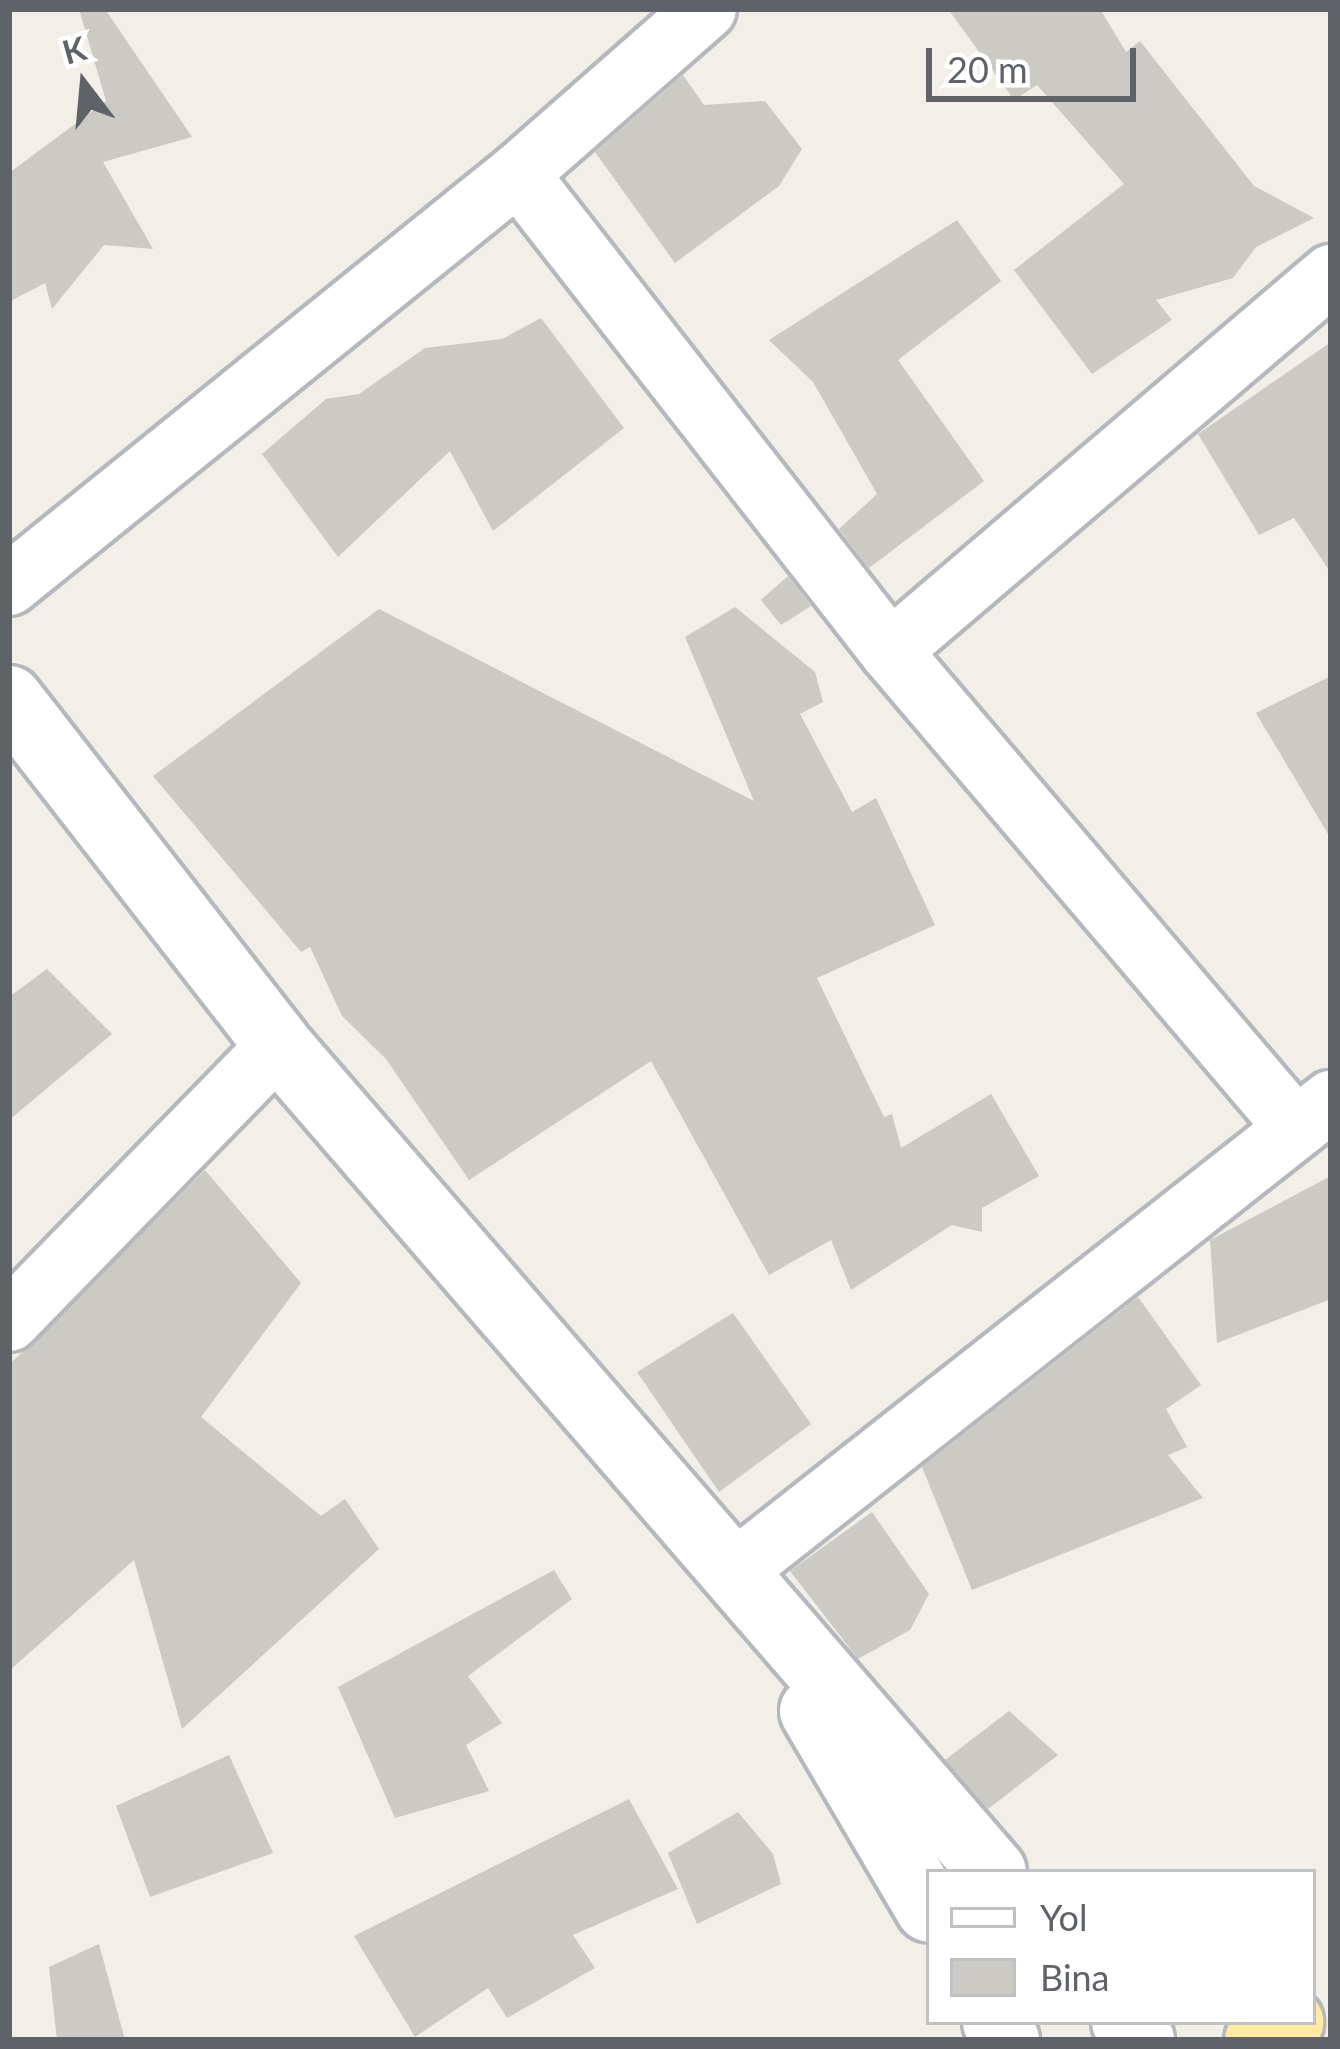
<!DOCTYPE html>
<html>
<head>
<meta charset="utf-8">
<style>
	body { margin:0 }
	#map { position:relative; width:1340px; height:2049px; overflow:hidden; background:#f1efe8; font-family:Lato,sans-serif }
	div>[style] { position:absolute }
	.building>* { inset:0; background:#cccac5 }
	.roads { filter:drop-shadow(3px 0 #b5b8bc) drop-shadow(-3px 0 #b5b8bc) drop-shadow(0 3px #b5b8bc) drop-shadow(0 -3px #b5b8bc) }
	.minor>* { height:60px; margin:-30px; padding:0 30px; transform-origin:30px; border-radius:30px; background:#fff }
	.tertiary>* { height:66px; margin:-33px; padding:0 33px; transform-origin:33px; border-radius:33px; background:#fff }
	.trunk>* { height:66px; margin:-33px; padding:0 33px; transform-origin:33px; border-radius:33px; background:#feeaa1 }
	span { translate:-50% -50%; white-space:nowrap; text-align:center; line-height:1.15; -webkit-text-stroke:12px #fff; paint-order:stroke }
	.frame { position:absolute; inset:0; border:12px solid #5f6368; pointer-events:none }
	.legend { position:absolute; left:926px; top:1869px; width:390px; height:156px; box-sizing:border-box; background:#fff; border:3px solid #bfc1c3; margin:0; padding:15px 21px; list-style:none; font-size:36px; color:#5f6368 }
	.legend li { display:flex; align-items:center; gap:24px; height:60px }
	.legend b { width:60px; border:3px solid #bfc1c3 }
	.north { position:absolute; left:24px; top:24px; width:120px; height:120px; -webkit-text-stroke:9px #fff; paint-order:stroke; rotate:344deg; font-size:33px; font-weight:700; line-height:48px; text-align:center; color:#5f6368 }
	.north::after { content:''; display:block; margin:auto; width:42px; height:54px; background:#5f6368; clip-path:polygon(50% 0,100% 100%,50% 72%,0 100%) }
	.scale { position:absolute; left:926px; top:48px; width:210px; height:54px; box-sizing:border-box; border:6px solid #5f6368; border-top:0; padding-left:15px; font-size:36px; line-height:42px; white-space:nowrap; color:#5f6368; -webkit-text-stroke:9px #fff; paint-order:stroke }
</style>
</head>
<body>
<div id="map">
	<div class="building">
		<i style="clip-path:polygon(79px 9px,105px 9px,192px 137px,103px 162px,153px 249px,104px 245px,52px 309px,45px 283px,9px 302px,9px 173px,106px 101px)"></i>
		<i style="clip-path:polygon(948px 9px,1100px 9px,1126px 52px,1140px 41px,1254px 186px,1314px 218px,1256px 247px,1233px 278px,1156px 300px,1172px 320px,1092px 374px,1014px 270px,1124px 184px,1037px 85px,1014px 100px)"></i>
		<i style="clip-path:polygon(683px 75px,704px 105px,765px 101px,802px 149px,779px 186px,675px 263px,595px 152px)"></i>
		<i style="clip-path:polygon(957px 220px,1001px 281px,898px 360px,984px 481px,869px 568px,839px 529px,877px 494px,813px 382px,769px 340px)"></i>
		<i style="clip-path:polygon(541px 318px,624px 428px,493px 531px,450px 451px,338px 557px,262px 454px,326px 399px,359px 394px,425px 348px,502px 339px)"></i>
		<i style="clip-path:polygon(1331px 342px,1331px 573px,1294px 518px,1259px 535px,1198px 434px)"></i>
		<i style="clip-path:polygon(788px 576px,811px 606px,781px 625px,761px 600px)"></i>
		<i style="clip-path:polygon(735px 607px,815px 672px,823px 702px,800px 714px,852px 812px,876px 798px,935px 925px,817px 978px,884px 1117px,892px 1114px,901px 1148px,991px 1094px,1039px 1176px,982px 1208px,982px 1232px,952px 1225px,851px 1290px,831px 1240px,769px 1275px,651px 1061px,469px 1180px,386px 1059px,342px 1016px,310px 947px,301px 952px,153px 776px,379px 609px,754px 801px,685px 637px)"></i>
		<i style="clip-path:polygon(1331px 676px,1331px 839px,1256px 713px)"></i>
		<i style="clip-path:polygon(47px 969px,112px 1034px,9px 1120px,9px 997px)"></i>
		<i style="clip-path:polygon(205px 1170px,301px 1283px,201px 1417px,321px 1516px,345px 1499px,379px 1549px,182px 1729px,134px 1560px,9px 1671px,9px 1365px)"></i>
		<i style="clip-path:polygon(1331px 1176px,1331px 1299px,1217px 1343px,1210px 1240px)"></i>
		<i style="clip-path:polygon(1138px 1297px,1201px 1385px,1166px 1409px,1187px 1447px,1168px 1455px,1203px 1498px,972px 1590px,922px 1467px)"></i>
		<i style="clip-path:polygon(733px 1313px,811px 1424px,719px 1492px,637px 1372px)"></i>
		<i style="clip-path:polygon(872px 1512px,929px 1594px,910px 1630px,858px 1659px,790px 1571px)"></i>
		<i style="clip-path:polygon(554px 1570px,572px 1599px,468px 1676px,502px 1723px,466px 1745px,489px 1791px,395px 1818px,338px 1687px)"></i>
		<i style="clip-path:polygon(1009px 1711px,1058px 1755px,988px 1809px,945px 1760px)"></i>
		<i style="clip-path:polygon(229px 1755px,273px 1853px,150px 1897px,116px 1806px)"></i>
		<i style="clip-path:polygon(629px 1799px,678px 1889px,573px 1935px,595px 1968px,507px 2018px,488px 1988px,415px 2037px,354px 1936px)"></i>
		<i style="clip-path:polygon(738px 1812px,773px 1854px,781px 1884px,697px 1924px,668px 1853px)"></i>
		<i style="clip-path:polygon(99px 1944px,125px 2040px,57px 2040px,49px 1967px)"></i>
	</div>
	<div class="roads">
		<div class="minor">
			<i style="left:518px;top:174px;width:605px;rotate:52.05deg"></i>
			<i style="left:890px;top:651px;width:625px;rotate:49.61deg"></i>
			<i style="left:9px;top:585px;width:654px;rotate:-38.92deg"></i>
			<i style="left:518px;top:174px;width:250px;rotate:-41.3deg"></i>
			<i style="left:890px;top:651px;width:580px;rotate:-40.45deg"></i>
			<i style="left:9px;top:1321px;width:385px;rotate:-45.7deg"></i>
			<i style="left:732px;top:1573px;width:763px;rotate:-38.24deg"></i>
		</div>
		<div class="tertiary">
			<i style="left:9px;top:699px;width:438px;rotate:52.1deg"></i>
			<i style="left:278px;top:1045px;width:1093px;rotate:49.15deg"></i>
			<i style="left:813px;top:1711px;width:229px;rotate:59.6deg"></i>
			<i style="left:996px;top:2022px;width:21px;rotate:61deg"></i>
			<i style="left:1125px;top:2022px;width:24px;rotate:48deg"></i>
		</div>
		<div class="trunk">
			<i style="left:1258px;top:2040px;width:37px;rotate:-29deg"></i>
		</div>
	</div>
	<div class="frame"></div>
	<ul class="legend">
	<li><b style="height:15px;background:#fff"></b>Yol</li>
	<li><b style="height:33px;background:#cccac5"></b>Bina</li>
	</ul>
	<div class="north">K</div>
	<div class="scale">20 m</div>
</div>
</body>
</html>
